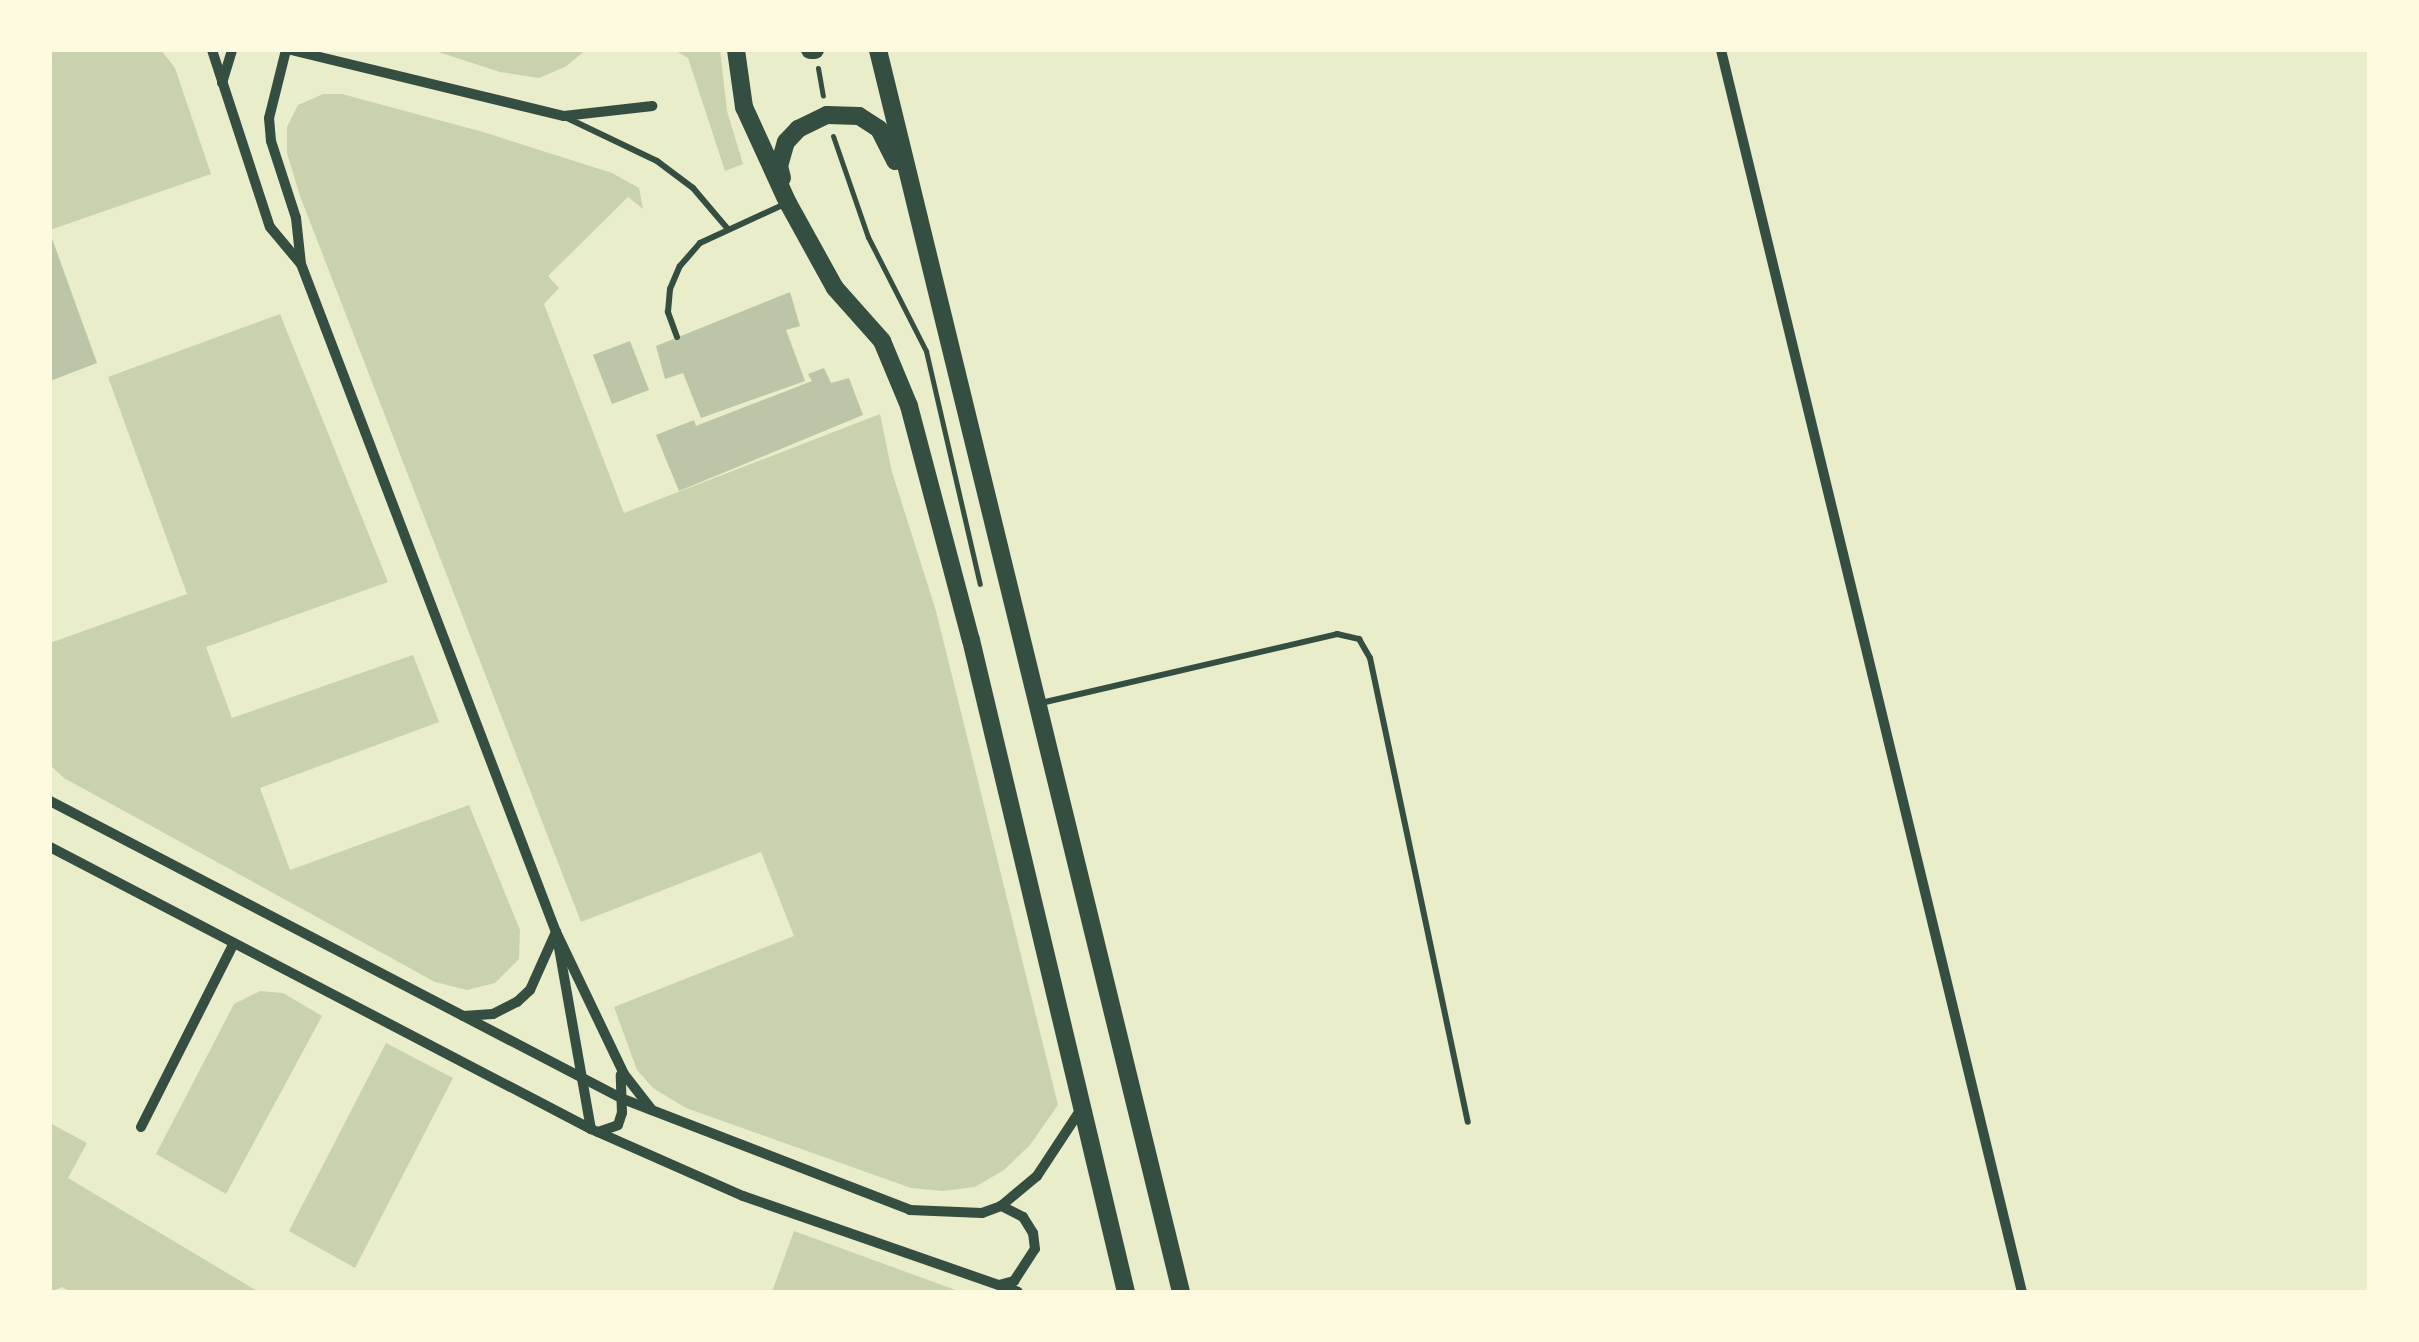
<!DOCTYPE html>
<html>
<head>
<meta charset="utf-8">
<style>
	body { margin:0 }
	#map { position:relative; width:2419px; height:1342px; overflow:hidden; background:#e9edc9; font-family:"Alegreya Sans",sans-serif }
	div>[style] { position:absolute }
	.green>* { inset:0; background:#cad2ad }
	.building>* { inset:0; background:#bcc5a7 }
	.path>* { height:5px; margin:-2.5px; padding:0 2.5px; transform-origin:2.5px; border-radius:2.5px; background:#344e41 }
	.service>* { height:6px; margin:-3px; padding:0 3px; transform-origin:3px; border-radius:3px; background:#344e41 }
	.minor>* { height:10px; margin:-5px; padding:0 5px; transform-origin:5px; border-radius:5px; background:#344e41 }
	.secondary>* { height:18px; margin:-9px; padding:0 9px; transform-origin:9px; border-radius:9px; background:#344e41 }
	span { translate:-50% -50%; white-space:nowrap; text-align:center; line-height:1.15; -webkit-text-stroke:10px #fefae0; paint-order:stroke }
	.frame { position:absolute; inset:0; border:52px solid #fefae0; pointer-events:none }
</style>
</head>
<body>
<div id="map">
	<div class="green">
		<i style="clip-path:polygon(50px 50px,161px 50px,175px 68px,211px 174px,50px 230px)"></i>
		<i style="clip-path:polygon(432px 50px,586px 50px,565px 67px,539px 78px,500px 72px)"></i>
		<i style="clip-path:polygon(674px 50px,720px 50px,727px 111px,743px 164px,725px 171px,688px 58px)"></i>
		<i style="clip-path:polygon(323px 94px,342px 94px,483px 132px,612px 173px,639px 188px,643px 209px,628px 197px,548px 276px,559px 288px,544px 304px,624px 513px,880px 414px,892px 472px,936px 611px,1058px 1105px,1030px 1145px,1004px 1170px,975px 1187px,943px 1191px,911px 1188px,686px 1108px,653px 1088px,637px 1070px,614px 1007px,794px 936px,761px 852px,581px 922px,300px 196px,287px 153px,287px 127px,298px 105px)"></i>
		<i style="clip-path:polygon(280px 314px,388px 582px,206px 647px,232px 718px,413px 655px,439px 722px,260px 788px,290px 870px,469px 805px,520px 930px,519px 959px,495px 983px,467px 990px,435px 982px,64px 778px,50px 765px,50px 643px,187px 594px,108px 377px)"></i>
		<i style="clip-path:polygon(260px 991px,283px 993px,322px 1016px,226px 1194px,156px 1154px,234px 1004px)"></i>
		<i style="clip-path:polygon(386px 1043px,453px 1078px,355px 1268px,289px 1231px)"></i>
		<i style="clip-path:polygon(50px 1123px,87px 1143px,68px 1178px,259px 1292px,71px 1292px,62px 1287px,50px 1292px)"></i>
		<i style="clip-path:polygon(794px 1231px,961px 1292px,772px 1292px)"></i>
	</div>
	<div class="building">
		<i style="clip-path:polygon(50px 233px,97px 363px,50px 381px)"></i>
		<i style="clip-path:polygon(790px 292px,800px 326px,786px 330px,805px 381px,701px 418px,683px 373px,665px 379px,656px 346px)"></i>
		<i style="clip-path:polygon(630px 341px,649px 390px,612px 404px,593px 355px)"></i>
		<i style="clip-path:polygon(824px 368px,831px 383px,849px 378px,863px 415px,679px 491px,656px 435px,694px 420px,696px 426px,812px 381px,808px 374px)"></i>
	</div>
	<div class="path">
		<i style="left:818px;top:68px;width:28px;rotate:80deg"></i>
		<i style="left:833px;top:136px;width:107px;rotate:70.9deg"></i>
		<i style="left:868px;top:237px;width:128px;rotate:63deg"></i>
		<i style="left:926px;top:351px;width:239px;rotate:77deg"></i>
	</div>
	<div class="service">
		<i style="left:565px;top:117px;width:102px;rotate:25.6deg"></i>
		<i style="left:657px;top:161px;width:45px;rotate:36.9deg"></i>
		<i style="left:693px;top:188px;width:52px;rotate:49.6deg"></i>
		<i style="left:677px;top:337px;width:27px;rotate:-110deg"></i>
		<i style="left:668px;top:312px;width:23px;rotate:-85deg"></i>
		<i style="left:670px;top:289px;width:25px;rotate:-67deg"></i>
		<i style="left:680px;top:266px;width:30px;rotate:-49deg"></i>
		<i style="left:700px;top:243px;width:96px;rotate:-24.7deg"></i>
		<i style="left:1041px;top:703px;width:304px;rotate:-13.1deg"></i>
		<i style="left:1337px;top:634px;width:23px;rotate:13deg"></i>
		<i style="left:1359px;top:639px;width:22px;rotate:60deg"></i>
		<i style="left:1370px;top:658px;width:474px;rotate:78.1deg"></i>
	</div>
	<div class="minor">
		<i style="left:212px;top:50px;width:186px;rotate:71.9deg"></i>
		<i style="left:270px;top:227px;width:47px;rotate:50.2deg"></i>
		<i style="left:286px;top:50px;width:70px;rotate:104deg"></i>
		<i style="left:269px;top:118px;width:23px;rotate:85deg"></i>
		<i style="left:271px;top:141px;width:81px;rotate:72deg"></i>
		<i style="left:296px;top:218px;width:46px;rotate:83.8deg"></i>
		<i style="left:301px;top:264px;width:715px;rotate:69.11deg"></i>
		<i style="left:556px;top:932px;width:157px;rotate:64.4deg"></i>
		<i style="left:624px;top:1074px;width:46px;rotate:52.1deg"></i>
		<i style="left:291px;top:50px;width:281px;rotate:13.6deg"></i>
		<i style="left:564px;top:116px;width:89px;rotate:-6.5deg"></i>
		<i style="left:1721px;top:50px;width:1278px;rotate:76.38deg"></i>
		<i style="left:222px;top:83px;width:34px;rotate:-73deg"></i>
		<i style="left:50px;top:801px;width:646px;rotate:27.48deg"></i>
		<i style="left:623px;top:1099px;width:308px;rotate:21.1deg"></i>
		<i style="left:910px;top:1210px;width:72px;rotate:2.4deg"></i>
		<i style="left:982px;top:1213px;width:20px;rotate:-20deg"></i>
		<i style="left:1001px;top:1206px;width:47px;rotate:-39.8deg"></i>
		<i style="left:1037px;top:1176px;width:80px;rotate:-56.7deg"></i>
		<i style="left:50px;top:847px;width:610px;rotate:27.53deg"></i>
		<i style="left:591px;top:1129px;width:166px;rotate:23.8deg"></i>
		<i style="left:743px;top:1196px;width:291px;rotate:19.2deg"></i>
		<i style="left:559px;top:948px;width:184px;rotate:80deg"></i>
		<i style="left:463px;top:1016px;width:30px;rotate:-4deg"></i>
		<i style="left:493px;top:1014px;width:27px;rotate:-27deg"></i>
		<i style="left:517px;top:1002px;width:18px;rotate:-43deg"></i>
		<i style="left:530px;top:990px;width:64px;rotate:-65.9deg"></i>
		<i style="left:141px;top:1127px;width:206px;rotate:-63.2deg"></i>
		<i style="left:598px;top:1132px;width:21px;rotate:-19deg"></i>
		<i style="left:618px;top:1125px;width:13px;rotate:-72deg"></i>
		<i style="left:622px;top:1113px;width:38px;rotate:-92deg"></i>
		<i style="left:999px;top:1285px;width:16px;rotate:-15deg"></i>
		<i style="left:1014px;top:1281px;width:38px;rotate:-57deg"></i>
		<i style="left:1035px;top:1249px;width:16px;rotate:-97deg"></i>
		<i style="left:1033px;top:1233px;width:19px;rotate:-122deg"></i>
		<i style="left:1023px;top:1217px;width:25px;rotate:-153deg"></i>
	</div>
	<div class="secondary">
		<i style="left:736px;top:50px;width:58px;rotate:82deg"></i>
		<i style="left:744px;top:107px;width:106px;rotate:65.4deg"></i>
		<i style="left:788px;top:203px;width:97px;rotate:61.1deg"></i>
		<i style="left:835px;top:288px;width:71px;rotate:48.4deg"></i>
		<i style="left:882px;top:341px;width:70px;rotate:67.4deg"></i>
		<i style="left:909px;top:406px;width:242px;rotate:75.2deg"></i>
		<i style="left:971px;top:640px;width:670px;rotate:76.63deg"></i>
		<i style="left:810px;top:50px;width:5px"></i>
		<i style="left:878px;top:50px;width:1278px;rotate:76.29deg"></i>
		<i style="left:782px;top:178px;width:12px;rotate:-104deg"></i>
		<i style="left:779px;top:166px;width:25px;rotate:-74deg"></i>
		<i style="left:786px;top:142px;width:18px;rotate:-47deg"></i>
		<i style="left:798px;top:129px;width:32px;rotate:-26deg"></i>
		<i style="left:827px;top:115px;width:32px;rotate:2deg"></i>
		<i style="left:859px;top:116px;width:24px;rotate:33deg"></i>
		<i style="left:879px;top:129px;width:36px;rotate:63deg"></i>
	</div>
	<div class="frame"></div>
</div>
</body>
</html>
